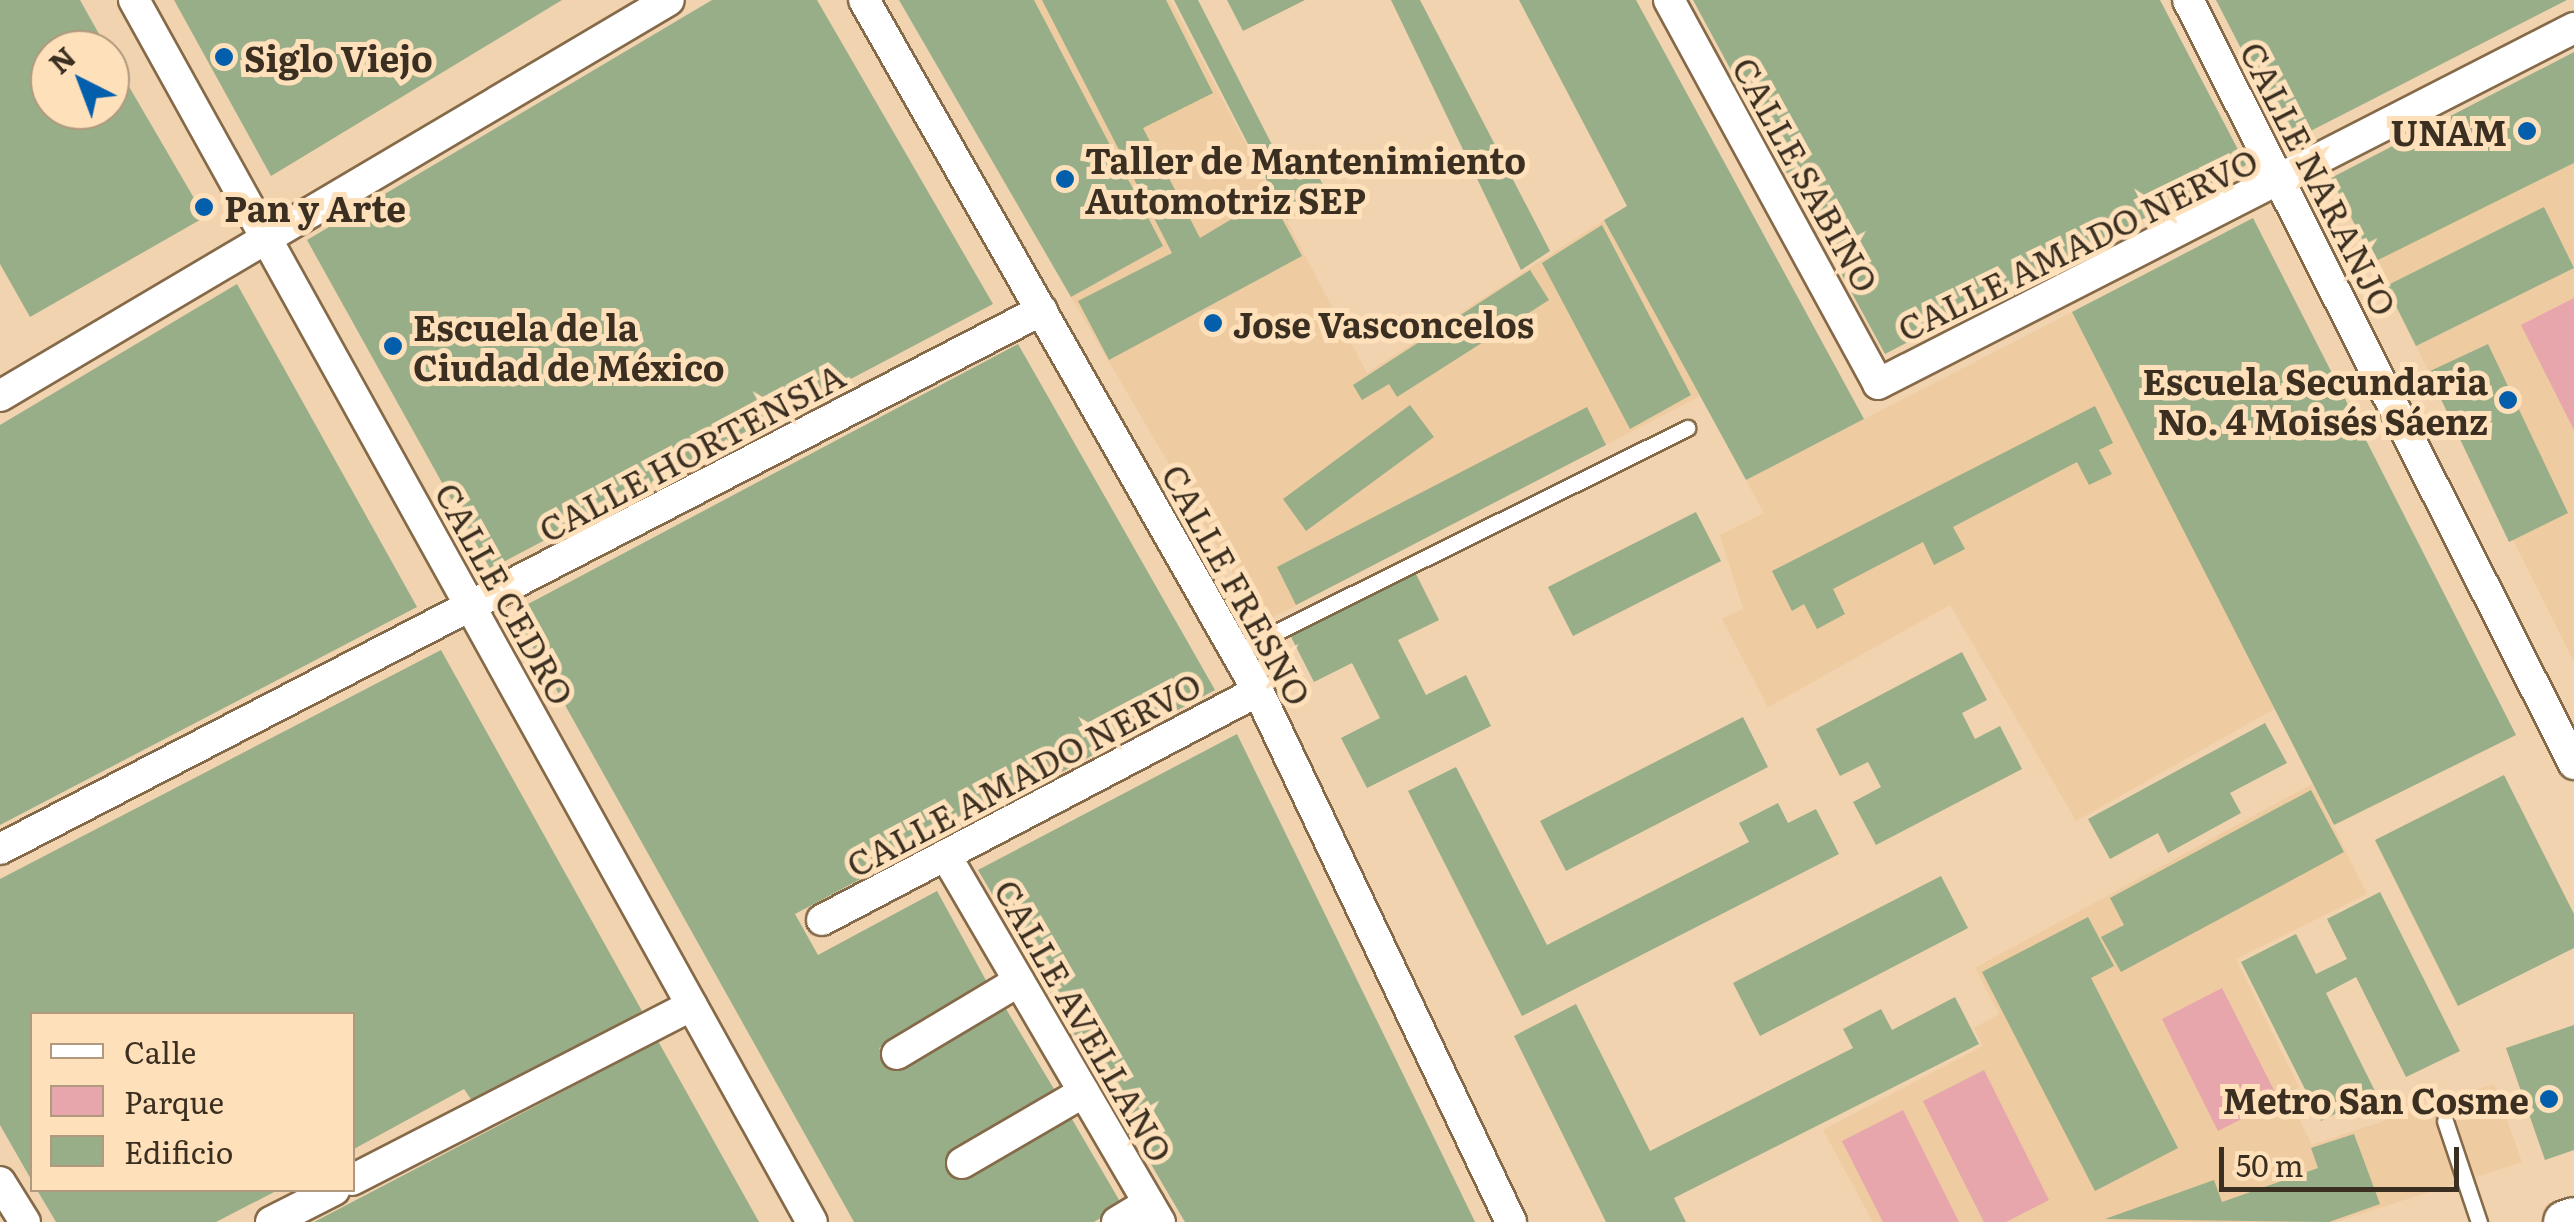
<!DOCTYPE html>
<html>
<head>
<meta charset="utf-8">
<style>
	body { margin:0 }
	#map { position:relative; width:2574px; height:1222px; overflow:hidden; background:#f1d3af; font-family:Literata,serif }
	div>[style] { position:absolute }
	.built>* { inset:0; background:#eecba0 }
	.green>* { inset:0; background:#e7a5ac }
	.building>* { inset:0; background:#98ae88 }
	.roads { filter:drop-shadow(2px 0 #856a49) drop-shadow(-2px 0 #856a49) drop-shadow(0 2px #856a49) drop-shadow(0 -2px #856a49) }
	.lane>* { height:15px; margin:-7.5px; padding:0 7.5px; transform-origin:7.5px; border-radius:7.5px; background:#fff }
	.street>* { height:30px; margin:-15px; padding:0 15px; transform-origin:15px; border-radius:15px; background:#fff }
	.secondary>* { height:42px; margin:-21px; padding:0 21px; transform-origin:21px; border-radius:21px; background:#fff }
	.dots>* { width:28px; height:28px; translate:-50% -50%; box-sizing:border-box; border:5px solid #fee0bb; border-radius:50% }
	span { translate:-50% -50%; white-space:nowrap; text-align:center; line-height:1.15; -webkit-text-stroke:10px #fee0bb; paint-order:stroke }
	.poi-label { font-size:35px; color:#3b2f21; font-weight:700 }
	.left { translate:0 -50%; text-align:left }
	.right { translate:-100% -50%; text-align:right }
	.street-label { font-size:35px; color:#3b2f21 }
	.legend { position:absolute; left:30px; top:1012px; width:325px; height:180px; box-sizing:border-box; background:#fee0bb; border:2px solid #b0997d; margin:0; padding:12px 18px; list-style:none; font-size:30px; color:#3b2f21 }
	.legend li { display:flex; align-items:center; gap:20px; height:50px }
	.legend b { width:50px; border:2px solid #b0997d }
	.north { position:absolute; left:30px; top:30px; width:100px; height:100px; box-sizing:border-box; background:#fee0bb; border:2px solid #b0997d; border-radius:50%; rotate:318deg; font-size:28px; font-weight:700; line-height:40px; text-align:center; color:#3b2f21 }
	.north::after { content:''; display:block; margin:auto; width:35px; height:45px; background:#035fac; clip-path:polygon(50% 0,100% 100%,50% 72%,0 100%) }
	.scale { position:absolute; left:2219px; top:1147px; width:240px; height:45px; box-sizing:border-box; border:5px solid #3b2f21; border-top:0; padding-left:12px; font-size:30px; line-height:35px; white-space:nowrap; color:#3b2f21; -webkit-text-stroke:8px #fee0bb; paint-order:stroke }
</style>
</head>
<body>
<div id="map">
	<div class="built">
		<i style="clip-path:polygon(1034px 0,1170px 0,1367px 373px,1604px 220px,1700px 396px,1262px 623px,1071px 297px,1163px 246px)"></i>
		<i style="clip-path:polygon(2574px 163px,2574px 662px,2374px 262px)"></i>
		<i style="clip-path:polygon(2072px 312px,2276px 708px,2076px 821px,1950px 605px,1768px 707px,1722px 619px,1743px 609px,1720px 535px,1764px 513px,1746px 480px)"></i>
		<i style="clip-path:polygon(2312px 784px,2367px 894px,2236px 959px,2299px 1087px,2287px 1094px,2312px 1145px,2494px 1084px,2522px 1162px,2336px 1222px,1873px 1222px,1823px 1130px,1983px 1046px,1974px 1028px,1999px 1014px,1975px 968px)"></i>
	</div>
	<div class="green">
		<i style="clip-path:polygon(2574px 298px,2574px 430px,2521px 325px)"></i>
		<i style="clip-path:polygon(2222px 988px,2279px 1100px,2218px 1131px,2162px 1019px)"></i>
		<i style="clip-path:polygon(1984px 1070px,2049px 1200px,2006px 1222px,1984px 1222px,1923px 1101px)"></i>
		<i style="clip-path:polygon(1903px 1110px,1959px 1222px,1883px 1222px,1842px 1141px)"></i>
	</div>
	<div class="building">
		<i style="clip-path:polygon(0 0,80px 0,108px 50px,50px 50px,50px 110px,110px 110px,110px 54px,205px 217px,30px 317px,0 264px)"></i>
		<i style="clip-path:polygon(174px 0,562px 0,271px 176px)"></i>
		<i style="clip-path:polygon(712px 0,817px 0,993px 304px,490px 569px,307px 240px)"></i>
		<i style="clip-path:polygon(899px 0,1034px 0,1163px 246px,1071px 297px)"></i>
		<i style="clip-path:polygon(1042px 0,1166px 0,1213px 93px,1143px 128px,1200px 238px,1270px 196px,1302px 256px,1109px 360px,1078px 301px,1172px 253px)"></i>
		<i style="clip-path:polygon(1174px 0,1198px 0,1286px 172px,1310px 159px,1330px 199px,1287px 220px)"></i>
		<i style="clip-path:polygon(1227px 0,1305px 0,1243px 31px)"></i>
		<i style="clip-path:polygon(1391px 0,1420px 0,1550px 251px,1521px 270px)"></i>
		<i style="clip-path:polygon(1519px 0,1636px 0,1864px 419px,1746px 480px,1604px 220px,1627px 206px)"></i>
		<i style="clip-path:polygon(1693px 0,2160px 0,2246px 165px,1885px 354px)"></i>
		<i style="clip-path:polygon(2216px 0,2567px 0,2289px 142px)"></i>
		<i style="clip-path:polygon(2574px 52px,2574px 163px,2374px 262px,2331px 178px)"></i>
		<i style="clip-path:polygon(2544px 207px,2574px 268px,2416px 346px,2386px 286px)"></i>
		<i style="clip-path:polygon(2253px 218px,2516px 735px,2334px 825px,2072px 312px)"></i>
		<i style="clip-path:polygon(1602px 225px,1691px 395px,1630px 429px,1542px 263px)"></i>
		<i style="clip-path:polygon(1530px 270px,1549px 300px,1397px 397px,1389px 384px,1362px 400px,1353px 385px)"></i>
		<i style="clip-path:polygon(237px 284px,417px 607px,0 825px,0 425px)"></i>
		<i style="clip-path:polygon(1018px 344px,1215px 690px,795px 914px,818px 955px,937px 891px,988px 984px,879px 1048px,892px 1069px,1003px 1004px,1057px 1094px,947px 1160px,956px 1177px,1069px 1114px,1122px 1205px,1094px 1222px,854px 1222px,513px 612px)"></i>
		<i style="clip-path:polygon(2488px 344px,2568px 513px,2509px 542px,2428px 372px)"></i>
		<i style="clip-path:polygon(1410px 405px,1434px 437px,1306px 531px,1283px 499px)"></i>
		<i style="clip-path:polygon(2095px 406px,2113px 443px,2099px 450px,2112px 474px,2089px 485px,2077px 462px,1953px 527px,1965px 549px,1934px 565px,1923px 542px,1833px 589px,1845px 614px,1817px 629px,1804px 604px,1792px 611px,1772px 571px)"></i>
		<i style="clip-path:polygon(1587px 407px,1606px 445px,1296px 605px,1277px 567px)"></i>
		<i style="clip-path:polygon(1696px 512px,1721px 561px,1573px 636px,1548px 587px)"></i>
		<i style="clip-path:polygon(1412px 566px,1439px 620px,1398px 640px,1426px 695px,1466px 675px,1491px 726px,1367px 788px,1341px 738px,1380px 718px,1352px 663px,1314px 682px,1287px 629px)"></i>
		<i style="clip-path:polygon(441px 650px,642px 1011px,475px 1105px,464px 1089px,352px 1150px,352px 1014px,32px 1014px,32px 1181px,0 1125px,0 879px)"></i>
		<i style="clip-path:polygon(1962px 652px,1987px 700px,1962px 713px,1975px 739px,2000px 726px,2022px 769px,1876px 845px,1853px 802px,1881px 787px,1868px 762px,1840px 776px,1816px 729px)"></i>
		<i style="clip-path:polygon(1743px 717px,1768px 767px,1566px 871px,1540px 821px)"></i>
		<i style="clip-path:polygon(2265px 723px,2287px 763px,2230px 793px,2241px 813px,2168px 853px,2158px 833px,2110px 859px,2088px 819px)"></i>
		<i style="clip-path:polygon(1237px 734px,1443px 1156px,1475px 1222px,1185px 1222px,978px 870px)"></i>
		<i style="clip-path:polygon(1456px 767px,1547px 945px,1749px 842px,1739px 823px,1778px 803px,1788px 823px,1816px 809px,1839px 854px,1522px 1016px,1408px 791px)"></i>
		<i style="clip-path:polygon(2504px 775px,2574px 914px,2574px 948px,2458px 1006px,2375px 840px)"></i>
		<i style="clip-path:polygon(2311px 790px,2344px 852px,2121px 972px,2101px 937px,2124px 925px,2110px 898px)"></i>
		<i style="clip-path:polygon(1941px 876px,1968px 928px,1760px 1036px,1733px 983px)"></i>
		<i style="clip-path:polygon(2380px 892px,2460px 1051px,2406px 1077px,2356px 977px,2326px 993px,2376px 1093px,2321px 1121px,2241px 962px,2296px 934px,2316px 974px,2347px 959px,2327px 919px)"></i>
		<i style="clip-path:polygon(2088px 917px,2114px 966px,2091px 978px,2178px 1148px,2095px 1191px,1982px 972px)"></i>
		<i style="clip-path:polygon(1955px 997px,1979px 1044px,1674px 1198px,1686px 1222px,1606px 1222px,1514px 1036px,1576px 1004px,1650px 1151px,1853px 1048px,1843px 1029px,1881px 1009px,1892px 1030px)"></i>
		<i style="clip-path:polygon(2574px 1025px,2574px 1150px,2545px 1160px,2506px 1048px)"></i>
		<i style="clip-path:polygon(658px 1041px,759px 1222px,314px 1222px,511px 1119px)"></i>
		<i style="clip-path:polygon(2354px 1134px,2380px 1204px,2329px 1222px,2105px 1219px,2214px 1180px,2222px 1202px,2318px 1168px,2311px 1148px)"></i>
		<i style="clip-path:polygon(37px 1190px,278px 1190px,216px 1222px,56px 1222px)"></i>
	</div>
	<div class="roads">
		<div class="lane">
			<i style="left:1236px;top:652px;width:504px;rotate:-26.41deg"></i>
			<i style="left:2445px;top:1121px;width:107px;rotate:71.4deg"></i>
		</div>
		<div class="street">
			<i style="left:134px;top:0;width:1397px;rotate:60.98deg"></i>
			<i style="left:864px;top:0;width:795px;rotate:60.31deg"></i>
			<i style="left:1258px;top:691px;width:588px;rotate:64.52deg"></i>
			<i style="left:1669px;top:0;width:437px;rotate:61.4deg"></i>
			<i style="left:1878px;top:384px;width:782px;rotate:-27.09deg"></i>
			<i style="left:2188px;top:0;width:856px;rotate:63.2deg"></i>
			<i style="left:0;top:396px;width:777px;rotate:-30.62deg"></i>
			<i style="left:0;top:849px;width:1173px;rotate:-27.35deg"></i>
			<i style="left:946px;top:856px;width:424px;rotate:59.7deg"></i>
			<i style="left:822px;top:920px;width:492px;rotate:-27.7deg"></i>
			<i style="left:897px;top:1054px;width:142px;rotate:-30.9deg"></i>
			<i style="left:962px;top:1163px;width:141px;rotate:-30.2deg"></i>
			<i style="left:352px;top:1180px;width:382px;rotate:-27.2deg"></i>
			<i style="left:0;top:1182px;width:47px;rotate:58deg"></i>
			<i style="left:271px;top:1222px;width:71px;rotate:-26.9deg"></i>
			<i style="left:1117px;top:1222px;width:37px;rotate:-31deg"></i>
		</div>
		<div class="secondary">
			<i style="left:2565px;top:1222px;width:9px;rotate:-18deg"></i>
		</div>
	</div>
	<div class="dots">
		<i style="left:224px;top:57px;background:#035fac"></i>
		<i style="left:2527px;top:131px;background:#035fac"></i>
		<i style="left:1065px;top:179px;background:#035fac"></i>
		<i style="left:204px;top:207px;background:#035fac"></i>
		<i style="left:1213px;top:323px;background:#035fac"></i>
		<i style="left:393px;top:346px;background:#035fac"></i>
		<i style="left:2508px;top:400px;background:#035fac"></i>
		<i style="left:2549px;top:1099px;background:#035fac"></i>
	</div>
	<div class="poi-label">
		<span class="left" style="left:244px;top:57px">Siglo Viejo</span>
		<span class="right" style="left:2507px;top:131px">UNAM</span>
		<span class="left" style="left:1085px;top:179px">Taller de Mantenimiento<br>Automotriz SEP</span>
		<span class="left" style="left:224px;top:207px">Pan y Arte</span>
		<span class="left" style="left:1233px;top:323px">Jose Vasconcelos</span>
		<span class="left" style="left:413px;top:346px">Escuela de la<br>Ciudad de México</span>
		<span class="right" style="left:2488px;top:400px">Escuela Secundaria<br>No. 4 Moisés Sáenz</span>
		<span class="right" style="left:2529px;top:1099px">Metro San Cosme</span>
	</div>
	<div class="street-label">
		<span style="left:1807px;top:174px;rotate:61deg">CALLE SABINO</span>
		<span style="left:2320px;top:178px;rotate:63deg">CALLE NARANJO</span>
		<span style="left:2077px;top:243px;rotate:-26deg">CALLE AMADO NERVO</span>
		<span style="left:691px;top:451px;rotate:-28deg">CALLE HORTENSIA</span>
		<span style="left:1238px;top:584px;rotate:61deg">CALLE FRESNO</span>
		<span style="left:506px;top:593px;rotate:61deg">CALLE CEDRO</span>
		<span style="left:1023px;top:773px;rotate:-28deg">CALLE AMADO NERVO</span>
		<span style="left:1085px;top:1020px;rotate:60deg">CALLE AVELLANO</span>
	</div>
	<ul class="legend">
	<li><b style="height:12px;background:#fff"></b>Calle</li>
	<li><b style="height:28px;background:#e7a5ac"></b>Parque</li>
	<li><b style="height:28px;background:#98ae88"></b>Edificio</li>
	</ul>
	<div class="north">N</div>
	<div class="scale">50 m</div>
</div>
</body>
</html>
